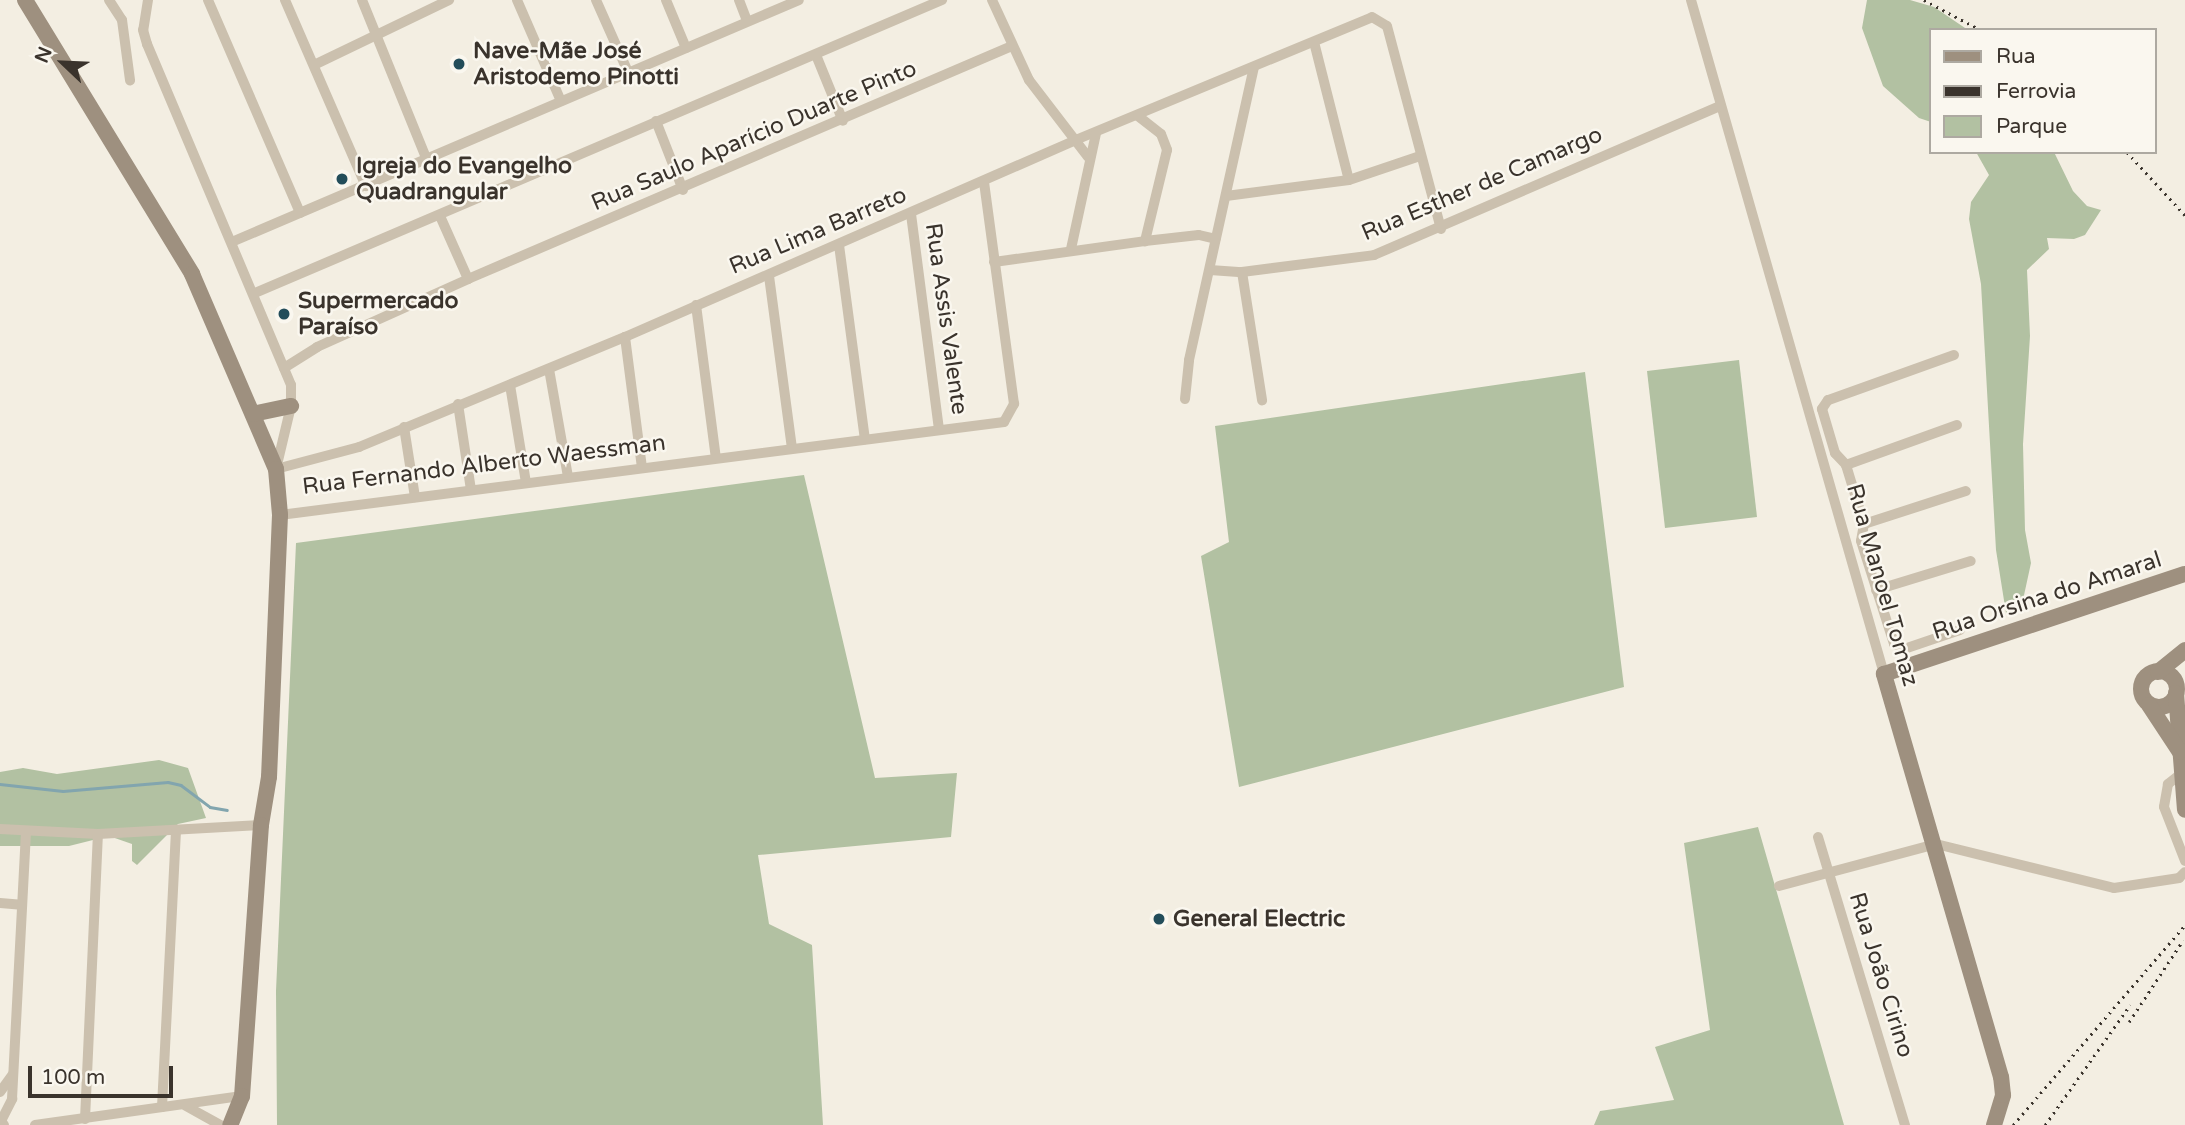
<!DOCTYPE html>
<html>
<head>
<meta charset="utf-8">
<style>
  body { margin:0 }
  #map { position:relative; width:2185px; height:1125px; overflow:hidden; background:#f3eee2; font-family:"Varela Round",sans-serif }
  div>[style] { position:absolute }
  .green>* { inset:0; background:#b2c1a2 }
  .stream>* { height:2.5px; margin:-1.25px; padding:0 1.25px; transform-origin:1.25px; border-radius:1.25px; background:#82a5ae }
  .street>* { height:10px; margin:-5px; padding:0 5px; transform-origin:5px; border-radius:5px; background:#cbc0ae }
  .secondary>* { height:16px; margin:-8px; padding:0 8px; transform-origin:8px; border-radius:8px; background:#9e907f }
  .secondary>.ring { margin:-8px; padding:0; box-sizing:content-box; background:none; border:16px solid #9e907f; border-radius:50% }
  .rail>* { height:2.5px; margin-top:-1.25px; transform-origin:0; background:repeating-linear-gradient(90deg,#3a332c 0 2px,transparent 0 7px) }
  .dots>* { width:19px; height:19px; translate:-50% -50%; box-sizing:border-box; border:4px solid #faf7ef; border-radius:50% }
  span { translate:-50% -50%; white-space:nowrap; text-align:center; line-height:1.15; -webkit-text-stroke:5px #faf7ef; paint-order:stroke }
  .poi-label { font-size:23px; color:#3a332c; font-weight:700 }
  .left { translate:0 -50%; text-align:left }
  .street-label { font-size:23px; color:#3a332c }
  .legend { position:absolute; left:1929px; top:28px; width:228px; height:126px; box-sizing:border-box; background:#faf7ef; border:2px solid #ada9a1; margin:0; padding:9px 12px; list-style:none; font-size:21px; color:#3a332c }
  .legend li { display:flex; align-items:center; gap:14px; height:35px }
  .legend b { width:35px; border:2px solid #ada9a1 }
  .north { position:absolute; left:28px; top:28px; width:70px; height:70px; -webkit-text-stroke:5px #faf7ef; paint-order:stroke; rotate:293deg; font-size:19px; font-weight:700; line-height:28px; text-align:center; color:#3a332c }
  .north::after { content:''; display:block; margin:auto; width:24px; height:32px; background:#3a332c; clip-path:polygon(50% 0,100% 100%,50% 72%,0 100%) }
  .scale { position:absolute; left:28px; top:1066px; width:145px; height:32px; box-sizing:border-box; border:4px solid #3a332c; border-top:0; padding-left:9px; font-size:21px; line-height:24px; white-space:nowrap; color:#3a332c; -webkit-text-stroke:5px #faf7ef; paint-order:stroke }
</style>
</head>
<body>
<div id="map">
  <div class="green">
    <div style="clip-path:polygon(1867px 0,1910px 0,1934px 7px,1968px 30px,1931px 30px,1931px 122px,1919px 118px,1883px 86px,1862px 28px)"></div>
    <div style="clip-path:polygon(1976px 152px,2054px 152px,2073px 191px,2087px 206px,2101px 210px,2085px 235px,2074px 239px,2047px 238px,2049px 249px,2027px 270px,2030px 336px,2023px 444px,2025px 530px,2031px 563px,2021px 609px,2006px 613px,1996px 550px,1981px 284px,1969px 219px,1971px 202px,1989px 175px)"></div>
    <div style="clip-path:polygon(1739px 360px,1757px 517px,1665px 528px,1647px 371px)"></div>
    <div style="clip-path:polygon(1585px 372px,1624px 687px,1239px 787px,1201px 556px,1229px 542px,1215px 426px)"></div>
    <div style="clip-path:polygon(804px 475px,875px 778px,957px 773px,951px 837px,758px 855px,769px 924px,812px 945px,823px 1125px,277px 1125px,276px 991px,296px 543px)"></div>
    <div style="clip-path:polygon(159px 760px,188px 768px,206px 818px,178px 824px,137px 865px,132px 861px,132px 844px,109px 836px,69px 846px,0 846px,0 772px,23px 768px,57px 774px)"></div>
    <div style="clip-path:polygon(1758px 827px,1844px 1125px,1594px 1125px,1600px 1111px,1674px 1100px,1655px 1047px,1710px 1030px,1684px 843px)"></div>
  </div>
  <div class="stream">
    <div style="left:0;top:784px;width:63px;rotate:6.3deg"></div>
    <div style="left:63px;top:791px;width:105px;rotate:-4.9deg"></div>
    <div style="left:168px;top:782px;width:13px;rotate:13deg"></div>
    <div style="left:181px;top:785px;width:36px;rotate:37deg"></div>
    <div style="left:210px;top:807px;width:17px;rotate:10deg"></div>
  </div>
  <div class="street">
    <div style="left:109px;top:0;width:24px;rotate:57deg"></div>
    <div style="left:122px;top:20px;width:61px;rotate:82.4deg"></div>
    <div style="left:148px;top:0;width:30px;rotate:99deg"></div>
    <div style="left:143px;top:30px;width:15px;rotate:74deg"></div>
    <div style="left:147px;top:44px;width:370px;rotate:67.1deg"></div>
    <div style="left:291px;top:385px;width:21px;rotate:90deg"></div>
    <div style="left:291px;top:406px;width:65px;rotate:103.4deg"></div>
    <div style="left:276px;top:469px;width:86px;rotate:-14.8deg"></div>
    <div style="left:359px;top:447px;width:288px;rotate:-22.5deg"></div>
    <div style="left:625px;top:337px;width:494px;rotate:-23.6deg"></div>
    <div style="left:1078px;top:139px;width:318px;rotate:-22.5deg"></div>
    <div style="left:1372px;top:17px;width:17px;rotate:31deg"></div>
    <div style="left:1387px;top:26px;width:210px;rotate:75.1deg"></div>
    <div style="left:208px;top:0;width:232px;rotate:66.6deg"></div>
    <div style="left:285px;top:0;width:203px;rotate:66.5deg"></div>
    <div style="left:362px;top:0;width:173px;rotate:67.9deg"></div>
    <div style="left:517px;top:0;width:110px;rotate:66.5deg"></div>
    <div style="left:596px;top:0;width:79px;rotate:66deg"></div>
    <div style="left:666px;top:0;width:52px;rotate:67.4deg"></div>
    <div style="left:739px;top:0;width:22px;rotate:69deg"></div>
    <div style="left:992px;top:0;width:88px;rotate:65.2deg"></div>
    <div style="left:1029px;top:80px;width:97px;rotate:52.5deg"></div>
    <div style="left:1691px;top:0;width:701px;rotate:74.02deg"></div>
    <div style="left:1314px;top:42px;width:142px;rotate:75.8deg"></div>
    <div style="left:816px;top:55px;width:71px;rotate:67.8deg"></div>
    <div style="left:314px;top:65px;width:150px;rotate:-25.7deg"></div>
    <div style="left:1138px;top:116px;width:29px;rotate:38deg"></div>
    <div style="left:1161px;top:134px;width:17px;rotate:69deg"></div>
    <div style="left:1167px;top:150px;width:94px;rotate:103.6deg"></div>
    <div style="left:656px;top:121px;width:74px;rotate:68.6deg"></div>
    <div style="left:1226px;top:196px;width:124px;rotate:-7.4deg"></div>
    <div style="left:1349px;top:180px;width:75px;rotate:-18.7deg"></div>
    <div style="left:911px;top:214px;width:217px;rotate:82.6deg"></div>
    <div style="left:440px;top:216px;width:69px;rotate:66deg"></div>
    <div style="left:234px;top:241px;width:614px;rotate:-23.1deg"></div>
    <div style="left:839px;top:245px;width:196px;rotate:82.4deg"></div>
    <div style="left:1071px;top:249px;width:119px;rotate:-77.8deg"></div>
    <div style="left:994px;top:262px;width:152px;rotate:-7.9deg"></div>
    <div style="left:1145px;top:241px;width:54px;rotate:-6.3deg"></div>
    <div style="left:1199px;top:235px;width:17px;rotate:13deg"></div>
    <div style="left:1210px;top:270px;width:32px;rotate:4deg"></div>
    <div style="left:1242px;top:272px;width:133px;rotate:-7.3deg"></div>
    <div style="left:1374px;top:255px;width:377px;rotate:-23.3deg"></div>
    <div style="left:1242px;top:272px;width:130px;rotate:81.1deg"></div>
    <div style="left:769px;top:276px;width:174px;rotate:82.4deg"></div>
    <div style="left:255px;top:293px;width:747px;rotate:-23.1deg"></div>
    <div style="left:696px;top:305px;width:154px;rotate:82.6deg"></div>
    <div style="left:625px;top:337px;width:132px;rotate:82.6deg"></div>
    <div style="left:1954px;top:355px;width:134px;rotate:160.3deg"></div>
    <div style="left:1828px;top:400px;width:11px;rotate:124deg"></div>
    <div style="left:1822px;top:409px;width:46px;rotate:73.5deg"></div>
    <div style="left:1835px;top:453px;width:16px;rotate:47deg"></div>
    <div style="left:1846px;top:465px;width:62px;rotate:73deg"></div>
    <div style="left:1864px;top:524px;width:17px;rotate:100deg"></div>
    <div style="left:1861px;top:541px;width:108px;rotate:72.2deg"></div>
    <div style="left:1894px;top:644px;width:11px;rotate:27deg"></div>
    <div style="left:1904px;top:649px;width:59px;rotate:-18.7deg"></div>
    <div style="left:284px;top:368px;width:39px;rotate:-32deg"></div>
    <div style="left:317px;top:347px;width:166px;rotate:-24.2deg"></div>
    <div style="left:468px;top:279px;width:592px;rotate:-23.19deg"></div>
    <div style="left:549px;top:369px;width:110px;rotate:80deg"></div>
    <div style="left:510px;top:385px;width:99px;rotate:80.7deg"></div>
    <div style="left:1185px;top:399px;width:39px;rotate:-84deg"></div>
    <div style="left:1189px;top:360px;width:299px;rotate:-77.5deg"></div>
    <div style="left:458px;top:404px;width:87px;rotate:81.4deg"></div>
    <div style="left:404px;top:427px;width:71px;rotate:81.1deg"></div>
    <div style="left:1846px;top:465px;width:118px;rotate:-19.8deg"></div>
    <div style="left:280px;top:515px;width:730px;rotate:-7.32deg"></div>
    <div style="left:1004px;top:422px;width:21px;rotate:-61deg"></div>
    <div style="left:1014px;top:404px;width:225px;rotate:-97.7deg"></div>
    <div style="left:1864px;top:524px;width:107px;rotate:-17.9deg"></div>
    <div style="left:1876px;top:590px;width:99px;rotate:-17deg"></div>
    <div style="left:2182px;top:773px;width:18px;rotate:142deg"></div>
    <div style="left:2168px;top:784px;width:23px;rotate:100deg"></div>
    <div style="left:2164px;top:807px;width:58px;rotate:68.7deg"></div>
    <div style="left:0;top:829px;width:98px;rotate:2.9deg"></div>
    <div style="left:98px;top:834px;width:163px;rotate:-3.2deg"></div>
    <div style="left:1818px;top:837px;width:301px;rotate:73.2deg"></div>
    <div style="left:1779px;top:886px;width:163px;rotate:-15deg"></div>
    <div style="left:1936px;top:844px;width:183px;rotate:13.9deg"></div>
    <div style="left:2114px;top:888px;width:66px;rotate:-8.7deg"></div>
    <div style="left:2179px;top:878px;width:8px;rotate:-45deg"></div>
    <div style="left:0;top:903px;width:21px;rotate:5deg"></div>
    <div style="left:0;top:1092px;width:22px;rotate:-54deg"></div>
    <div style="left:186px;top:1106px;width:39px;rotate:29deg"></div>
    <div style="left:162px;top:1107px;width:276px;rotate:-87.1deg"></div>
    <div style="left:85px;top:1119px;width:285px;rotate:-87.4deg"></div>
    <div style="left:4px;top:1125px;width:5px;rotate:-127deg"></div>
    <div style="left:1px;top:1121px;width:25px;rotate:-63deg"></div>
    <div style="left:12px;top:1099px;width:268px;rotate:-87deg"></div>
    <div style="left:35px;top:1125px;width:209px;rotate:-8deg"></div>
  </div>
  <div class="secondary">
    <div style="left:25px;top:0;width:321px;rotate:58.6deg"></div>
    <div style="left:192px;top:274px;width:212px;rotate:66.7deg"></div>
    <div style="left:276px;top:469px;width:46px;rotate:85deg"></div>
    <div style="left:280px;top:515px;width:262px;rotate:92.4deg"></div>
    <div style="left:269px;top:777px;width:49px;rotate:99.5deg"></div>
    <div style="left:261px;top:825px;width:272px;rotate:94deg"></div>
    <div style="left:242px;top:1096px;width:31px;rotate:112deg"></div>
    <div style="left:253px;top:414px;width:39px;rotate:-12deg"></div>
    <div class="ring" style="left:2141px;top:671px;width:20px;height:20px"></div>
    <div style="left:2158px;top:672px;width:35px;rotate:-39deg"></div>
    <div style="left:2176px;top:693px;width:117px;rotate:85.6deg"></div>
    <div style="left:2149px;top:705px;width:56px;rotate:56.6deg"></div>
    <div style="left:1994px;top:1125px;width:31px;rotate:-73deg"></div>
    <div style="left:2003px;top:1095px;width:18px;rotate:-96deg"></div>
    <div style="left:2001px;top:1077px;width:420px;rotate:-106.2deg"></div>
    <div style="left:1884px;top:674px;width:317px;rotate:-18.4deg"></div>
  </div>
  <div class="rail">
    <div style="left:1924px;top:0;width:64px;rotate:27.8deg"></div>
    <div style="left:2127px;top:152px;width:86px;rotate:47.4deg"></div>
    <div style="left:2129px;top:1022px;width:98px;rotate:-56.6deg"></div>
    <div style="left:2013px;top:1125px;width:264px;rotate:-49.3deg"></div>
    <div style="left:2045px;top:1125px;width:147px;rotate:-54.7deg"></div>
  </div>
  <div class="dots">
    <div style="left:459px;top:64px;background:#234d5a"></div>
    <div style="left:342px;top:179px;background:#234d5a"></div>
    <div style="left:284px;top:314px;background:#234d5a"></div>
    <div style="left:1159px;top:919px;background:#234d5a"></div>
  </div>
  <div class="poi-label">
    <span class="left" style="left:473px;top:64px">Nave-Mãe José<br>Aristodemo Pinotti</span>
    <span class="left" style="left:356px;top:179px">Igreja do Evangelho<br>Quadrangular</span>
    <span class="left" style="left:298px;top:314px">Supermercado<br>Paraíso</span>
    <span class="left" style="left:1173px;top:919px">General Electric</span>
  </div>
  <div class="street-label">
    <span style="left:754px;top:136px;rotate:-23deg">Rua Saulo Aparício Duarte Pinto</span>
    <span style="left:1482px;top:184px;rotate:-23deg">Rua Esther de Camargo</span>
    <span style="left:818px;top:231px;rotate:-23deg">Rua Lima Barreto</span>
    <span style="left:946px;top:319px;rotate:82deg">Rua Assis Valente</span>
    <span style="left:484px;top:465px;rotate:-7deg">Rua Fernando Alberto Waessman</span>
    <span style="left:1882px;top:585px;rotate:74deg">Rua Manoel Tomaz</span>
    <span style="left:2047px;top:596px;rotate:-18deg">Rua Orsina do Amaral</span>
    <span style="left:1881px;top:975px;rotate:73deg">Rua João Cirino</span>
  </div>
  <ul class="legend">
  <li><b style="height:9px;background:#9e907f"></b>Rua</li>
  <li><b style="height:9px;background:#3a332c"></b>Ferrovia</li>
  <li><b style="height:19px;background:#b2c1a2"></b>Parque</li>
  </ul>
  <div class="north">N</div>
  <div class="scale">100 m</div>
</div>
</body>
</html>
